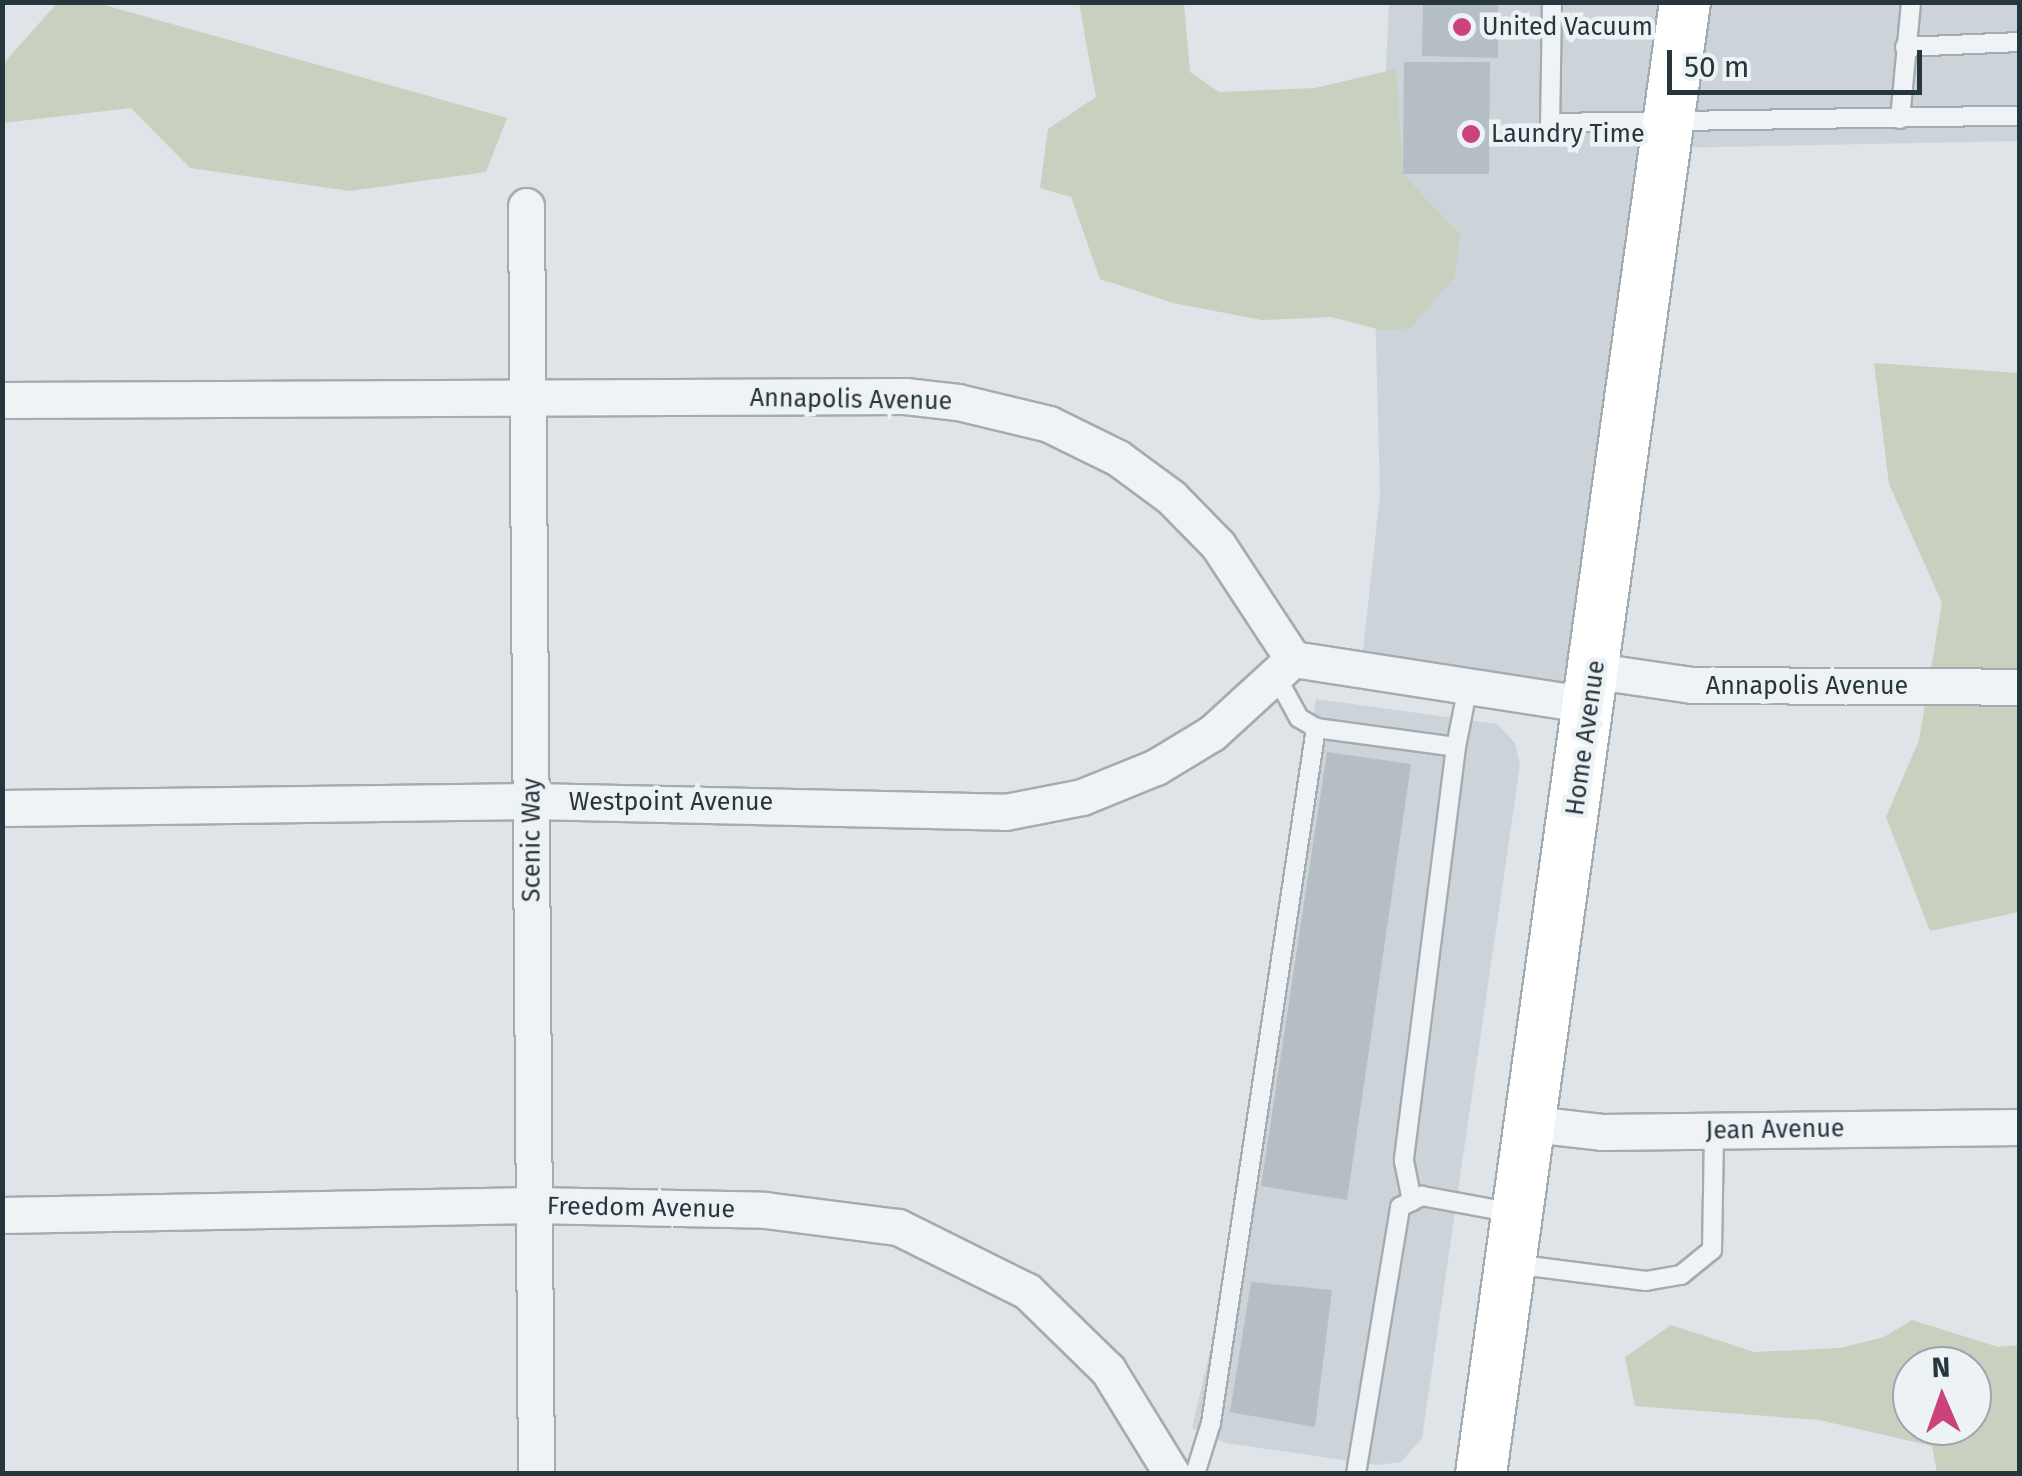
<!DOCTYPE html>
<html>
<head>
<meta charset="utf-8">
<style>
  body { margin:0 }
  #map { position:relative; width:2022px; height:1476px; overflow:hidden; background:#dee4e7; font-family:"Fira Sans",sans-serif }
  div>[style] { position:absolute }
  .built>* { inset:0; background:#ccd4d9 }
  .green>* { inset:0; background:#c8d1bf }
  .building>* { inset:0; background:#b5bec4 }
  .roads { filter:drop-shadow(2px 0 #a3acb1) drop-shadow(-2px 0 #a3acb1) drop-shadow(0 2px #a3acb1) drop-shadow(0 -2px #a3acb1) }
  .lane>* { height:18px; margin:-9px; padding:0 9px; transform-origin:9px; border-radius:9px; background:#f0f3f5 }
  .street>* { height:35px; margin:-17.5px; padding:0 17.5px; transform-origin:17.5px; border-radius:17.5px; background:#f0f3f5 }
  .secondary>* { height:50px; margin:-25px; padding:0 25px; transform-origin:25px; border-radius:25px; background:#fff }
  .dots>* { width:28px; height:28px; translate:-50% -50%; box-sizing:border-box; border:5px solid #edf2f5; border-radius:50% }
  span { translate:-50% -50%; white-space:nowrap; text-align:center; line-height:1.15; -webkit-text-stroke:9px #edf2f5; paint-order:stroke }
  .poi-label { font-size:25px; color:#27353d }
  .left { translate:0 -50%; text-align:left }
  .street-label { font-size:25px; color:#27353d }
  .frame { position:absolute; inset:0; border:5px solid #27353d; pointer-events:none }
  .north { position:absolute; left:1892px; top:1346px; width:100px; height:100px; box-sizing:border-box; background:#edf2f5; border:2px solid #9ea6ab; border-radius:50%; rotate:358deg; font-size:28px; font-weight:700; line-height:40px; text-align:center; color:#27353d }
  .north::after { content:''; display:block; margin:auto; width:35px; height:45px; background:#cb437b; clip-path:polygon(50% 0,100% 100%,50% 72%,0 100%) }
  .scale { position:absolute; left:1667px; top:50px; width:255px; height:45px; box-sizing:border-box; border:5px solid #27353d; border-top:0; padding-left:12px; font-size:30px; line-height:35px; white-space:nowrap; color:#27353d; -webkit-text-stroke:8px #edf2f5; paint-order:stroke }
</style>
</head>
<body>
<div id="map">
  <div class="built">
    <div style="clip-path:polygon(1389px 3px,2019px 3px,2019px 141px,1668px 148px,1591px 705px,1361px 670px,1380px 494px,1375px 305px)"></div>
    <div style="clip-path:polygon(1316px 699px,1497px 724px,1515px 743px,1520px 765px,1422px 1438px,1401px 1462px,1378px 1465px,1226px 1443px,1192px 1428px,1235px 1245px)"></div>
  </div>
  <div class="green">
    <div style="clip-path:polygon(58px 2px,97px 3px,507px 118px,486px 172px,350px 191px,190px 168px,131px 108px,3px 123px,3px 64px)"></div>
    <div style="clip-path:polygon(1079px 3px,1184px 3px,1190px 72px,1219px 92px,1315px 88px,1396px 69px,1403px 174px,1460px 235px,1455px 276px,1411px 328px,1385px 331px,1331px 317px,1262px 320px,1173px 303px,1100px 279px,1071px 197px,1040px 188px,1048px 129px,1096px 97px)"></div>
    <div style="clip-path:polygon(1874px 363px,2019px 373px,2019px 912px,1930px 931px,1886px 817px,1919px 740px,1942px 603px,1889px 484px)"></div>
    <div style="clip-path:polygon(evenodd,1912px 1320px,1998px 1347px,2019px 1345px,2019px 1473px,1937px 1473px,1932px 1446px,1819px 1420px,1635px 1406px,1625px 1357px,1671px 1325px,1754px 1352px,1840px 1348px,1884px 1337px,1912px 1320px,1912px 1366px,1972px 1366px,1972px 1426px,1912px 1426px,1912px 1366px)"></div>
  </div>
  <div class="building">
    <div style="clip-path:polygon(1423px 2px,1498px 2px,1498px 58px,1422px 56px)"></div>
    <div style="clip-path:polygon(1404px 62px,1490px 62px,1489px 174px,1403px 174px)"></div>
    <div style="clip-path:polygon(1327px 752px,1411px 764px,1347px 1200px,1261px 1186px)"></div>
    <div style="clip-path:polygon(1251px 1282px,1332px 1290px,1315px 1427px,1230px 1412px)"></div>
  </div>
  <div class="roads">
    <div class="lane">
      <div style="left:1552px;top:2px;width:121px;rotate:90.9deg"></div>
      <div style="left:1550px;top:123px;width:470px;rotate:-0.9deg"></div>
      <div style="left:1905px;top:47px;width:115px;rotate:-2.5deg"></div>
      <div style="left:1900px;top:119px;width:118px;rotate:-84.6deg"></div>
      <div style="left:1276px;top:676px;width:48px;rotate:61.3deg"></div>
      <div style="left:1299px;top:718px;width:20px;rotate:30deg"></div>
      <div style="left:1316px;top:728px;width:141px;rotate:7.7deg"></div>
      <div style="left:1456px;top:747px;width:417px;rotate:97.2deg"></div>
      <div style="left:1404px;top:1161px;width:41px;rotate:78.7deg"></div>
      <div style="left:1456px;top:747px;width:62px;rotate:-78.9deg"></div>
      <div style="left:1513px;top:1264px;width:134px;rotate:7.3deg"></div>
      <div style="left:1646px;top:1281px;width:36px;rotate:-10deg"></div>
      <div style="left:1681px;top:1275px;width:40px;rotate:-39deg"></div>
      <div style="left:1712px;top:1250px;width:119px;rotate:-89deg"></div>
      <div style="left:1195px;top:1474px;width:53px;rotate:-72.6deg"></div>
      <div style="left:1211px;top:1423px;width:703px;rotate:-81.41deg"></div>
      <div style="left:1356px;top:1474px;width:271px;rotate:-80.6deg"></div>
      <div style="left:1400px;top:1207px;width:25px;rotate:-27deg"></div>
      <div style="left:1422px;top:1196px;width:95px;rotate:10.4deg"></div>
    </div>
    <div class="street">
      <div style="left:526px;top:206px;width:1268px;rotate:89.55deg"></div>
      <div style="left:2px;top:400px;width:903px;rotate:-0.25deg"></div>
      <div style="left:905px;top:396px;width:53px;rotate:6.5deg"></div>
      <div style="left:958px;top:402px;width:94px;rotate:13.6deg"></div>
      <div style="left:1049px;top:424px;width:77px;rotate:26.2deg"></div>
      <div style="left:1118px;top:458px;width:66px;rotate:36.3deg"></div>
      <div style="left:1171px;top:497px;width:67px;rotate:45.6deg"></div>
      <div style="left:1218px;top:545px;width:136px;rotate:56.7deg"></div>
      <div style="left:1293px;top:659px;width:302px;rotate:8.8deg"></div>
      <div style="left:1596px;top:671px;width:97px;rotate:8.3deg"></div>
      <div style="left:1692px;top:685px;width:328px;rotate:0.3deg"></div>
      <div style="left:2px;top:808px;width:530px;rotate:-0.76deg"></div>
      <div style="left:532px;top:801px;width:473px;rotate:1.3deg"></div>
      <div style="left:1005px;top:812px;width:78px;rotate:-11deg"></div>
      <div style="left:1082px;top:797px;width:80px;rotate:-22.1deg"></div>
      <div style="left:1156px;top:767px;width:66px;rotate:-31.3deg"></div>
      <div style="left:1212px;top:733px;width:110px;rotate:-42.4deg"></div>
      <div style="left:1532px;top:1124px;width:70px;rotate:6.5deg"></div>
      <div style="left:1602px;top:1132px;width:418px;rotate:-0.7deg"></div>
      <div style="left:2px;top:1215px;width:531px;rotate:-1.08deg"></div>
      <div style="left:533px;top:1205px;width:232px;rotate:1.2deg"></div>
      <div style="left:765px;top:1210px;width:134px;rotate:7.3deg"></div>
      <div style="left:898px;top:1227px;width:144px;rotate:26.4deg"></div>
      <div style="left:1027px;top:1291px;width:113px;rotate:44.3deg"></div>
      <div style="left:1108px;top:1370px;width:122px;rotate:58.4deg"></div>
    </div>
    <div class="secondary">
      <div style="left:1481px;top:1474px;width:1486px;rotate:-82.11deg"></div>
    </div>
  </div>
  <div class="dots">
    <div style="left:1462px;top:27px;background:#cb437b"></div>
    <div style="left:1471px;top:134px;background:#cb437b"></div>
  </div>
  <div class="poi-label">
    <span class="left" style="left:1482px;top:27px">United Vacuum</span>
    <span class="left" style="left:1491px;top:134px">Laundry Time</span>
  </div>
  <div class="street-label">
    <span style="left:851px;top:400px;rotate:1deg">Annapolis Avenue</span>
    <span style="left:1807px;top:686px">Annapolis Avenue</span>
    <span style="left:1586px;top:738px;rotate:-82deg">Home Avenue</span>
    <span style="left:671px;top:802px">Westpoint Avenue</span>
    <span style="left:532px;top:840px;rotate:-90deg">Scenic Way</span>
    <span style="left:1775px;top:1130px;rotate:-1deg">Jean Avenue</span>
    <span style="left:641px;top:1208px;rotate:1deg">Freedom Avenue</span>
  </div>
  <div class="frame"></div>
  <div class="north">N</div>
  <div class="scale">50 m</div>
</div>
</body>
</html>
